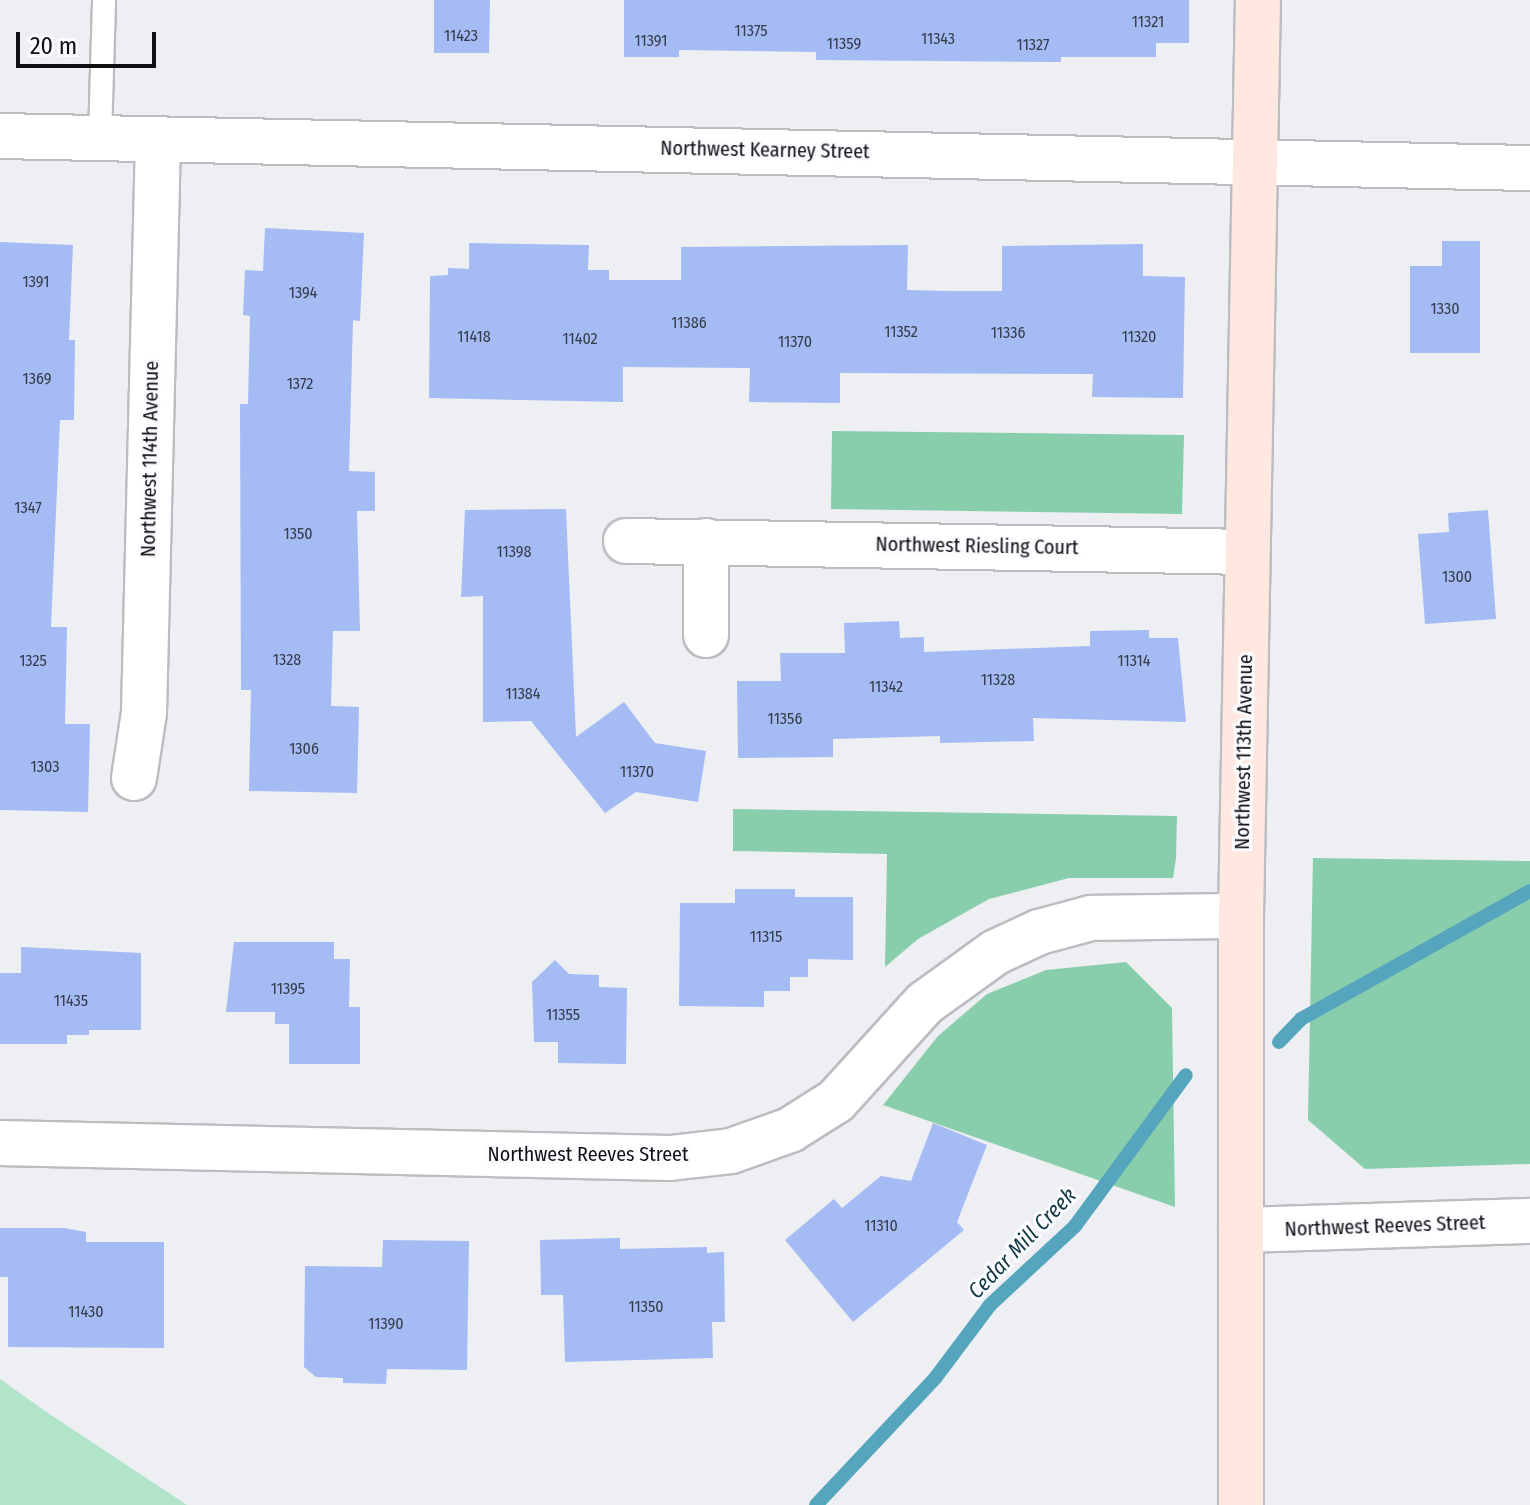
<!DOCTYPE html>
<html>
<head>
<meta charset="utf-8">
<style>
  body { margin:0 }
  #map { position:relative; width:1530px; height:1505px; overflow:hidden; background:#edeff3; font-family:"Fira Sans Condensed",sans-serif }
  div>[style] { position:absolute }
  .green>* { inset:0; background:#b1e4c9 }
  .forest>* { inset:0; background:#89ceac }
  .stream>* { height:14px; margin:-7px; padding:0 7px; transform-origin:7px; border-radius:7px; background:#54a5bd }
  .building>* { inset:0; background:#a4bbf4 }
  .roads { filter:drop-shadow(2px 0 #bbbdc1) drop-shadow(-2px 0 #bbbdc1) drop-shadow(0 2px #bbbdc1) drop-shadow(0 -2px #bbbdc1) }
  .lane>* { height:22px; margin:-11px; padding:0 11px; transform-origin:11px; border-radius:11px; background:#fff }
  .street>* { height:44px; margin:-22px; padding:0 22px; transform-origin:22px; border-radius:22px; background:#fff }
  .secondary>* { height:44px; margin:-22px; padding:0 22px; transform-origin:22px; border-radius:22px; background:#ffe8df }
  span { translate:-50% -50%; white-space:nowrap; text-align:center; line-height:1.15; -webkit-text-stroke:6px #fbfcff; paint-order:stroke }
  .number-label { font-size:16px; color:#343b4a }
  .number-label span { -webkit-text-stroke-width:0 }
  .street-label { font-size:20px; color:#0f1011 }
  .water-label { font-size:22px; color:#123843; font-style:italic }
  .scale { position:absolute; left:16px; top:32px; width:140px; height:36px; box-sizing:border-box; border:4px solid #0f1011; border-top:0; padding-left:10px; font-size:24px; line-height:28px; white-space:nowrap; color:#0f1011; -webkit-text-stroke:6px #fbfcff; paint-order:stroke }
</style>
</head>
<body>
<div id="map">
  <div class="green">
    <div style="clip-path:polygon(0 1379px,48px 1413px,187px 1505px,0 1505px)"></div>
  </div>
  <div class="forest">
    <div style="clip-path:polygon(832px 431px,1184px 435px,1182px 514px,831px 509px)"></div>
    <div style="clip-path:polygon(733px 809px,1177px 816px,1176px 858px,1173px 878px,1069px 878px,989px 899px,918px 939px,885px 967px,887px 854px,733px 851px)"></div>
    <div style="clip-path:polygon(1313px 858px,1530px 861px,1530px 1164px,1365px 1169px,1308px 1120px)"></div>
    <div style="clip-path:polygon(1126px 962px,1172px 1008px,1175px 1207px,883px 1105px,938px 1036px,987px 994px,1046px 970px)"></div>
  </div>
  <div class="stream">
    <div style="left:1279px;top:1042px;width:32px;rotate:-46deg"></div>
    <div style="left:1301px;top:1019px;width:262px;rotate:-29.2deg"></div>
    <div style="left:816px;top:1505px;width:175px;rotate:-46.8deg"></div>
    <div style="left:936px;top:1377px;width:90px;rotate:-53.1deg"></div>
    <div style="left:990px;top:1305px;width:116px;rotate:-42.9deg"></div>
    <div style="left:1075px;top:1226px;width:187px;rotate:-53.7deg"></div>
  </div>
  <div class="building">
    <div style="clip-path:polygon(434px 0,490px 0,489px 53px,434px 53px)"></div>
    <div style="clip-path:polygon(624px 0,1189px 0,1189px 43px,1156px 43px,1156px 57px,1061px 57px,1061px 62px,816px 60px,816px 52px,679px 50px,679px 57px,624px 57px)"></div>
    <div style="clip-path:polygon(265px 228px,364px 233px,360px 321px,353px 320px,349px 471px,375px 472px,375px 511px,357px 511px,360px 631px,333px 631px,331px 706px,359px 707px,357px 793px,249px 791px,251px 690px,241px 690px,240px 404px,248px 404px,250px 316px,243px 315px,245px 270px,263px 271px)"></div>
    <div style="clip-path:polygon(1442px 241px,1480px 241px,1480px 353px,1410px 353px,1410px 266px,1442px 266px)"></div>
    <div style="clip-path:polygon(0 242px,73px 245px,69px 340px,75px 340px,74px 420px,60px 420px,51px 627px,67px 627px,65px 724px,90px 724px,88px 812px,0 810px)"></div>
    <div style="clip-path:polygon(469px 243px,589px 245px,588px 270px,609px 270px,609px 280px,681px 280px,681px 247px,908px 245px,907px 290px,948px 291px,1002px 291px,1002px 246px,1143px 244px,1143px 276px,1185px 277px,1183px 398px,1092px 397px,1093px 374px,840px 373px,840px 403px,749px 402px,750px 368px,623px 367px,623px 402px,429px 398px,430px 276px,448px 275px,448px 268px,469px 269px)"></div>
    <div style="clip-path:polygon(566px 509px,576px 737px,624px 702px,655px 743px,706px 751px,698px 802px,636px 792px,605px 813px,531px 721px,483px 722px,483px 596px,461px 597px,465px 510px)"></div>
    <div style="clip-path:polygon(1488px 510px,1496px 619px,1425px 624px,1418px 534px,1449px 532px,1448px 513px)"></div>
    <div style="clip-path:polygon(899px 621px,900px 638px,924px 637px,924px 652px,1090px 646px,1090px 631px,1149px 630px,1149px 638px,1178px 638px,1186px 722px,1033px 718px,1034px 741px,940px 743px,940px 736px,833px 739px,833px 757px,738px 758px,737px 681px,781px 681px,780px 653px,845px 653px,844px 623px)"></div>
    <div style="clip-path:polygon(735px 889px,795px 889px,795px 897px,853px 897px,853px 960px,808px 959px,808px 977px,790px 977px,790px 991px,764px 991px,764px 1007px,679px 1006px,680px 903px,735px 903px)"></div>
    <div style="clip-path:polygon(234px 942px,334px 942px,334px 959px,350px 959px,349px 1007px,360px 1007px,360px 1064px,289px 1064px,289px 1024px,275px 1024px,275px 1012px,226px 1012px)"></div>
    <div style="clip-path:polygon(21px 947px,141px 953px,141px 1030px,89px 1030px,89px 1035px,67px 1035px,67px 1044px,0 1044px,0 973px,21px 973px)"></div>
    <div style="clip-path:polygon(555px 960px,569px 974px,599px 975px,599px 987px,627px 988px,626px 1064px,558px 1063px,558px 1042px,534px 1042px,532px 982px)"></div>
    <div style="clip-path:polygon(933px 1123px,987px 1145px,957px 1222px,964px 1230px,853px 1322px,785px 1240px,834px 1199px,842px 1208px,881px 1176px,911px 1181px)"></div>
    <div style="clip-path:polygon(0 1228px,64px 1228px,86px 1232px,86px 1242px,164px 1242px,164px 1348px,8px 1347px,8px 1277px,0 1277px)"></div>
    <div style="clip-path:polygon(620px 1238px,620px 1249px,707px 1247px,707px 1253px,724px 1252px,725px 1322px,712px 1322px,713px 1358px,565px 1362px,563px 1295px,541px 1295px,540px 1240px)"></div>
    <div style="clip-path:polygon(383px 1240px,469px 1241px,467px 1370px,387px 1369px,386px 1384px,343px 1383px,343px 1378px,316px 1377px,304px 1367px,305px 1266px,382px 1267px)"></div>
  </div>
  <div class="roads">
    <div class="lane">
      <div style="left:100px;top:137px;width:137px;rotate:-88.3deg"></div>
    </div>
    <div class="street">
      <div style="left:0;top:136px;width:1530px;rotate:1.2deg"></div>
      <div style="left:626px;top:541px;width:621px;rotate:1.01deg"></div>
      <div style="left:706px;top:541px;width:94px;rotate:90deg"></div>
      <div style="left:134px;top:778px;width:66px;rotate:-81.3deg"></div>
      <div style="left:144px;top:713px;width:574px;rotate:-88.6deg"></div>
      <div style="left:0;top:1143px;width:670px;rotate:1.28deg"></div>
      <div style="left:670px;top:1158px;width:61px;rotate:-6.5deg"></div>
      <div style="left:731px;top:1151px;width:63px;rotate:-19.6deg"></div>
      <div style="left:790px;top:1130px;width:54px;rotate:-32.2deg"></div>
      <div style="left:836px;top:1101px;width:132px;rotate:-47.8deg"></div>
      <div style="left:925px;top:1003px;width:87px;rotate:-35.7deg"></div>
      <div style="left:996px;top:952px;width:47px;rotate:-24.9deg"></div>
      <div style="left:1039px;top:932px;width:54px;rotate:-15.1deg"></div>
      <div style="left:1091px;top:918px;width:150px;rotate:-0.8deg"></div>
      <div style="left:1241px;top:1230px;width:289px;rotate:-1.8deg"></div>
    </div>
    <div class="secondary">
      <div style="left:1241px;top:1505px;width:589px;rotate:-90deg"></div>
      <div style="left:1241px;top:916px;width:916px;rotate:-88.94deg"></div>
    </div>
  </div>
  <div class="number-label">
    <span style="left:1148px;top:22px">11321</span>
    <span style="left:751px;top:31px">11375</span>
    <span style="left:461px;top:36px">11423</span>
    <span style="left:938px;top:39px">11343</span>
    <span style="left:651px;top:41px">11391</span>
    <span style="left:844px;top:44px">11359</span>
    <span style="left:1033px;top:45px">11327</span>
    <span style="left:36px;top:282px">1391</span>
    <span style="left:303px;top:293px">1394</span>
    <span style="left:1445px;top:309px">1330</span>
    <span style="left:689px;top:323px">11386</span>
    <span style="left:901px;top:332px">11352</span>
    <span style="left:1008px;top:333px">11336</span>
    <span style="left:474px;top:337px">11418</span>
    <span style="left:1139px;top:337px">11320</span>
    <span style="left:580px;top:339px">11402</span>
    <span style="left:795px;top:342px">11370</span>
    <span style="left:37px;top:379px">1369</span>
    <span style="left:300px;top:384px">1372</span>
    <span style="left:28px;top:508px">1347</span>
    <span style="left:298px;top:534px">1350</span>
    <span style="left:514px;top:552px">11398</span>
    <span style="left:1457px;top:577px">1300</span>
    <span style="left:287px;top:660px">1328</span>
    <span style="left:33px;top:661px">1325</span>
    <span style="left:1134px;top:661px">11314</span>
    <span style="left:998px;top:680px">11328</span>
    <span style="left:886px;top:687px">11342</span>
    <span style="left:523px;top:694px">11384</span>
    <span style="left:785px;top:719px">11356</span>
    <span style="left:304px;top:749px">1306</span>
    <span style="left:45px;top:767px">1303</span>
    <span style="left:637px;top:772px">11370</span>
    <span style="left:766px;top:937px">11315</span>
    <span style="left:288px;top:989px">11395</span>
    <span style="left:71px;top:1001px">11435</span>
    <span style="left:563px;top:1015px">11355</span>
    <span style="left:881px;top:1226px">11310</span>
    <span style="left:646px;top:1307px">11350</span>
    <span style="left:86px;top:1312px">11430</span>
    <span style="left:386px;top:1324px">11390</span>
  </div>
  <div class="street-label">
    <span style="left:765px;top:150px;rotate:1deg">Northwest Kearney Street</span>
    <span style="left:150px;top:459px;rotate:-89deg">Northwest 114th Avenue</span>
    <span style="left:977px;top:546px;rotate:1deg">Northwest Riesling Court</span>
    <span style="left:1244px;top:752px;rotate:-89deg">Northwest 113th Avenue</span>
    <span style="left:588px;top:1154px">Northwest Reeves Street</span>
    <span style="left:1385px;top:1226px;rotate:-2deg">Northwest Reeves Street</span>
  </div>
  <div class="water-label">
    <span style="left:1022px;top:1243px;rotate:-46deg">Cedar Mill Creek</span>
  </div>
  <div class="scale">20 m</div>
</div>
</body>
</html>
